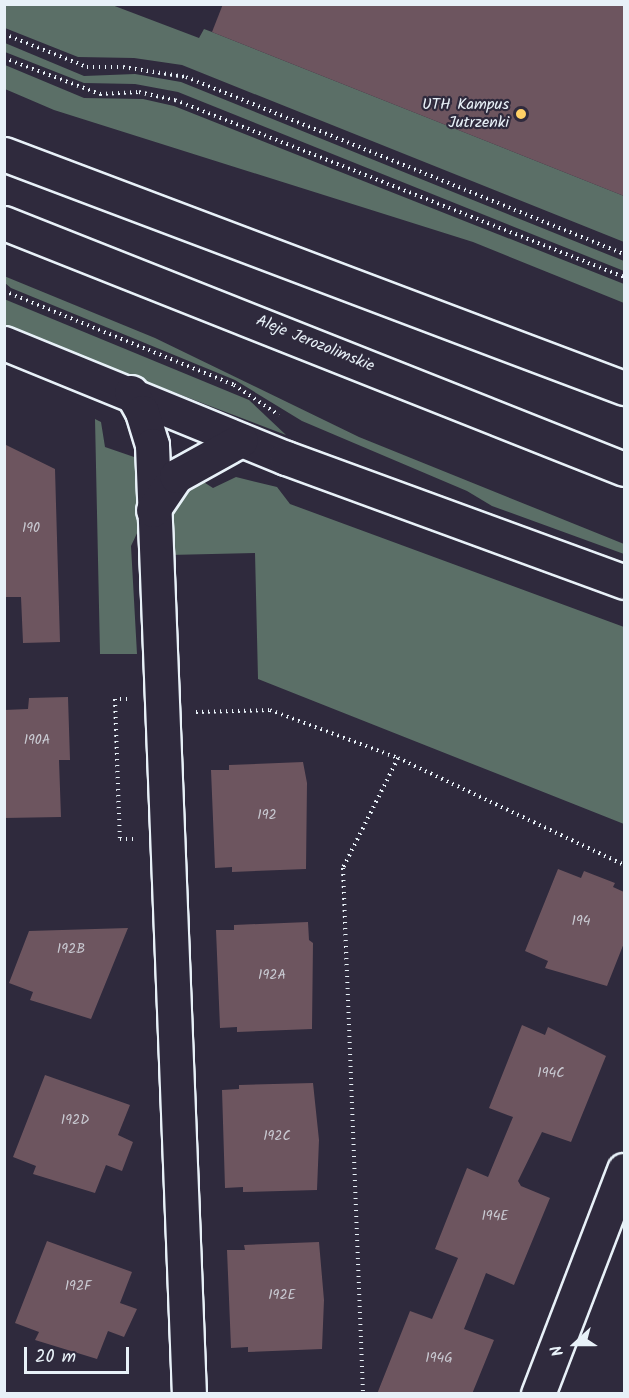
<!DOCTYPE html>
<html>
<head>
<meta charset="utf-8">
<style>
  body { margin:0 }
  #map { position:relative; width:629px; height:1398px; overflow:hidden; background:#2f2a3d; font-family:Kalam,sans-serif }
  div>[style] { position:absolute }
  .green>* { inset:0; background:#5b6f67 }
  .building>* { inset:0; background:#6d555f }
  .path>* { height:4px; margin-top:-2px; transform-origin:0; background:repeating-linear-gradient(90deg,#e8f1f8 0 1.5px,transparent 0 6px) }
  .roads { filter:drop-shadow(2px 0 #e8f1f8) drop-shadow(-2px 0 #e8f1f8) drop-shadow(0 2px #e8f1f8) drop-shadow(0 -2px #e8f1f8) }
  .minor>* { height:33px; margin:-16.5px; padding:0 16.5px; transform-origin:16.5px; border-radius:16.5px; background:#2f2a3d }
  .major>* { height:33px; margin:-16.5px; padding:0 16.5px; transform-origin:16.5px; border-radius:16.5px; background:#2f2a3d }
  .dots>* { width:16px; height:16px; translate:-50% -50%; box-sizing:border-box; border:3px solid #2f2a3d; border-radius:50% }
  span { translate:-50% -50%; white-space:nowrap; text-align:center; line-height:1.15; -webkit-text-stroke:4.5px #2f2a3d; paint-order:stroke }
  .number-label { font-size:14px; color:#c9cad2 }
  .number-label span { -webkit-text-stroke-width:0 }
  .poi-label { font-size:16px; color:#e8f1f8 }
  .right { translate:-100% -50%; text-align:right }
  .street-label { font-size:16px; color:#e8f1f8 }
  .frame { position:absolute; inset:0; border:6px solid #e8f1f8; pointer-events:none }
  .north { position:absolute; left:545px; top:1314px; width:60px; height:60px; -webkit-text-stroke:4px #2f2a3d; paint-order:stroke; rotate:249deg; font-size:16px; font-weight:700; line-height:24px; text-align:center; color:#e8f1f8 }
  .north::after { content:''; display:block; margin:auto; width:21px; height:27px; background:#e8f1f8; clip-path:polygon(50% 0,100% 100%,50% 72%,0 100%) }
  .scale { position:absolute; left:24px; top:1347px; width:105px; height:27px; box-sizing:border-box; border:3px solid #e8f1f8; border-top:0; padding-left:8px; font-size:18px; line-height:21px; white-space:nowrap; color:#e8f1f8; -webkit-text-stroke:4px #2f2a3d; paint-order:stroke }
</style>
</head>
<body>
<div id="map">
  <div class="green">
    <div style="clip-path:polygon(4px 5px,112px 5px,199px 38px,204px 29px,212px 32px,624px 196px,624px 242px,182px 65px,134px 58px,78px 57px,5px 28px)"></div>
    <div style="clip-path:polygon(5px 43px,84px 76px,135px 74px,181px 82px,624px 261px,624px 271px,178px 92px,135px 84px,84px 83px,5px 52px)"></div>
    <div style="clip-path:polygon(5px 65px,84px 98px,143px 99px,174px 106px,624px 284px,624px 303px,473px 242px,54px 110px,5px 89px)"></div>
    <div style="clip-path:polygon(4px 276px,155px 338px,359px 437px,624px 544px,624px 554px,492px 506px,467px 491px,302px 421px,235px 380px,11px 288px,5px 283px)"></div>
    <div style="clip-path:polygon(4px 299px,249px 400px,286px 435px,5px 328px)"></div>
    <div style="clip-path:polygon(95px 419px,101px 422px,105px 447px,137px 458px,139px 529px,131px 546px,137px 654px,100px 654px)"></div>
    <div style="clip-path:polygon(236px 477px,277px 487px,290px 504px,624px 627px,624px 824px,258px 679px,255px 553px,169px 555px,168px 518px,183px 490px,199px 479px,213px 488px)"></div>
  </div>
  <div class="building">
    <div style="clip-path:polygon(223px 4px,624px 4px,624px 196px,212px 32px)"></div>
    <div style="clip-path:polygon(4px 444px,55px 469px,60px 642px,23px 643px,21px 597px,4px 597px)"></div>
    <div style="clip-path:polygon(68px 697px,70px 760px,59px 760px,61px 817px,4px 818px,4px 710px,28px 709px,29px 698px)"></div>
    <div style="clip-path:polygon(303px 762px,307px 783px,306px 869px,232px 872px,232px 867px,215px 868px,211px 770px,229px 770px,229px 765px)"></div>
    <div style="clip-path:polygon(558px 869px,581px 878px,584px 871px,615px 883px,613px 887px,624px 892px,624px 943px,607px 986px,545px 968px,548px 961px,525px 951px)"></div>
    <div style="clip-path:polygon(308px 922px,309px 940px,313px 943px,312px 1029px,237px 1032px,237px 1027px,220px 1028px,216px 930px,234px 930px,234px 925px)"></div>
    <div style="clip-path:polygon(128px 928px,91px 1019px,30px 1000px,33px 992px,9px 983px,29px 931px)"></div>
    <div style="clip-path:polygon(522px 1025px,545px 1035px,548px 1027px,606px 1056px,571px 1142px,542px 1132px,518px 1181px,521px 1186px,550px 1198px,514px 1285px,486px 1273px,464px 1329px,494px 1340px,472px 1394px,377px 1394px,410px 1311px,432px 1319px,458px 1258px,435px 1249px,467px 1168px,488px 1177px,513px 1117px,489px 1108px)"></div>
    <div style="clip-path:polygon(45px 1075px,130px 1105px,118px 1135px,133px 1142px,122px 1171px,106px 1165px,95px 1193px,33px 1174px,36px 1166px,13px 1157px)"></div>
    <div style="clip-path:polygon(313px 1083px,319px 1140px,317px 1190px,243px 1192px,243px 1187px,225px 1188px,222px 1090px,239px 1089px,239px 1085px)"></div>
    <div style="clip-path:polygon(47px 1241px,132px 1272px,120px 1303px,137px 1309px,124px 1337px,108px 1331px,97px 1359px,35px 1340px,39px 1332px,15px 1323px)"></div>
    <div style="clip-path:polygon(319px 1242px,324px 1300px,322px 1349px,248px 1352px,248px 1347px,231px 1348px,227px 1250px,245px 1250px,244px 1245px)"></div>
  </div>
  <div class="path">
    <div style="left:4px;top:34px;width:89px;rotate:21.7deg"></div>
    <div style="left:87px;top:67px;width:36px"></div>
    <div style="left:123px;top:67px;width:64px;rotate:9deg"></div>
    <div style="left:186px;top:77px;width:472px;rotate:22deg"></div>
    <div style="left:4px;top:58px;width:103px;rotate:20.6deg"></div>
    <div style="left:100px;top:94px;width:39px;rotate:-3deg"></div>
    <div style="left:139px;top:92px;width:37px;rotate:13deg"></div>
    <div style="left:175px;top:100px;width:483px;rotate:21.5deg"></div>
    <div style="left:4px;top:291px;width:248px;rotate:22.2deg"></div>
    <div style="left:234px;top:385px;width:54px;rotate:33.7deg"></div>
    <div style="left:127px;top:699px;width:12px;rotate:180deg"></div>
    <div style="left:115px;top:699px;width:140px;rotate:88deg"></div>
    <div style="left:120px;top:839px;width:13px"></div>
    <div style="left:196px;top:712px;width:74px;rotate:-1.5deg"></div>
    <div style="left:270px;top:710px;width:137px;rotate:20.6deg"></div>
    <div style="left:398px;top:758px;width:123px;rotate:116.6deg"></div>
    <div style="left:343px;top:868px;width:526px;rotate:87.82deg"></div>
    <div style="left:398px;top:758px;width:250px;rotate:25.3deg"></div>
  </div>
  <div class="roads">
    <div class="minor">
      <div style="left:4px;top:343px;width:305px;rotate:22.2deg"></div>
      <div style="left:286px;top:458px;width:360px;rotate:20.1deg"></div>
      <div style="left:131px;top:392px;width:23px;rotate:61deg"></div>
      <div style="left:142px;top:412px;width:34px;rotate:73deg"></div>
      <div style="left:152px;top:445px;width:950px;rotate:87.77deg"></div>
      <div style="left:153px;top:510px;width:41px;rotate:-55.9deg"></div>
      <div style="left:176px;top:476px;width:74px;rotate:-29deg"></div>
      <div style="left:538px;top:1394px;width:240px;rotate:-69deg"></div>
    </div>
    <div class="major">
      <div style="left:4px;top:154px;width:663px;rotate:20.68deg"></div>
      <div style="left:4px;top:223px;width:667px;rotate:21.64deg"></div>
    </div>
  </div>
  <div class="dots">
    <div style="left:521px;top:114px;background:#ffd166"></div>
  </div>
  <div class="number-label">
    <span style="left:31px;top:528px">190</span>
    <span style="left:37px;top:740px">190A</span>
    <span style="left:267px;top:815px">192</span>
    <span style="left:581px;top:921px">194</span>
    <span style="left:71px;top:949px">192B</span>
    <span style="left:272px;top:975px">192A</span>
    <span style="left:551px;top:1073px">194C</span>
    <span style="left:75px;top:1120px">192D</span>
    <span style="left:277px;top:1136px">192C</span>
    <span style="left:495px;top:1216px">194E</span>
    <span style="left:78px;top:1286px">192F</span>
    <span style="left:282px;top:1295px">192E</span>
    <span style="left:439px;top:1358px">194G</span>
  </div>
  <div class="poi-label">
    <span class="right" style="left:509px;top:114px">UTH Kampus<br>Jutrzenki</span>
  </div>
  <div class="street-label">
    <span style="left:315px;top:344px;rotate:22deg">Aleje Jerozolimskie</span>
  </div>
  <div class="frame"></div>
  <div class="north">N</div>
  <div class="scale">20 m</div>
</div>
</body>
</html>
